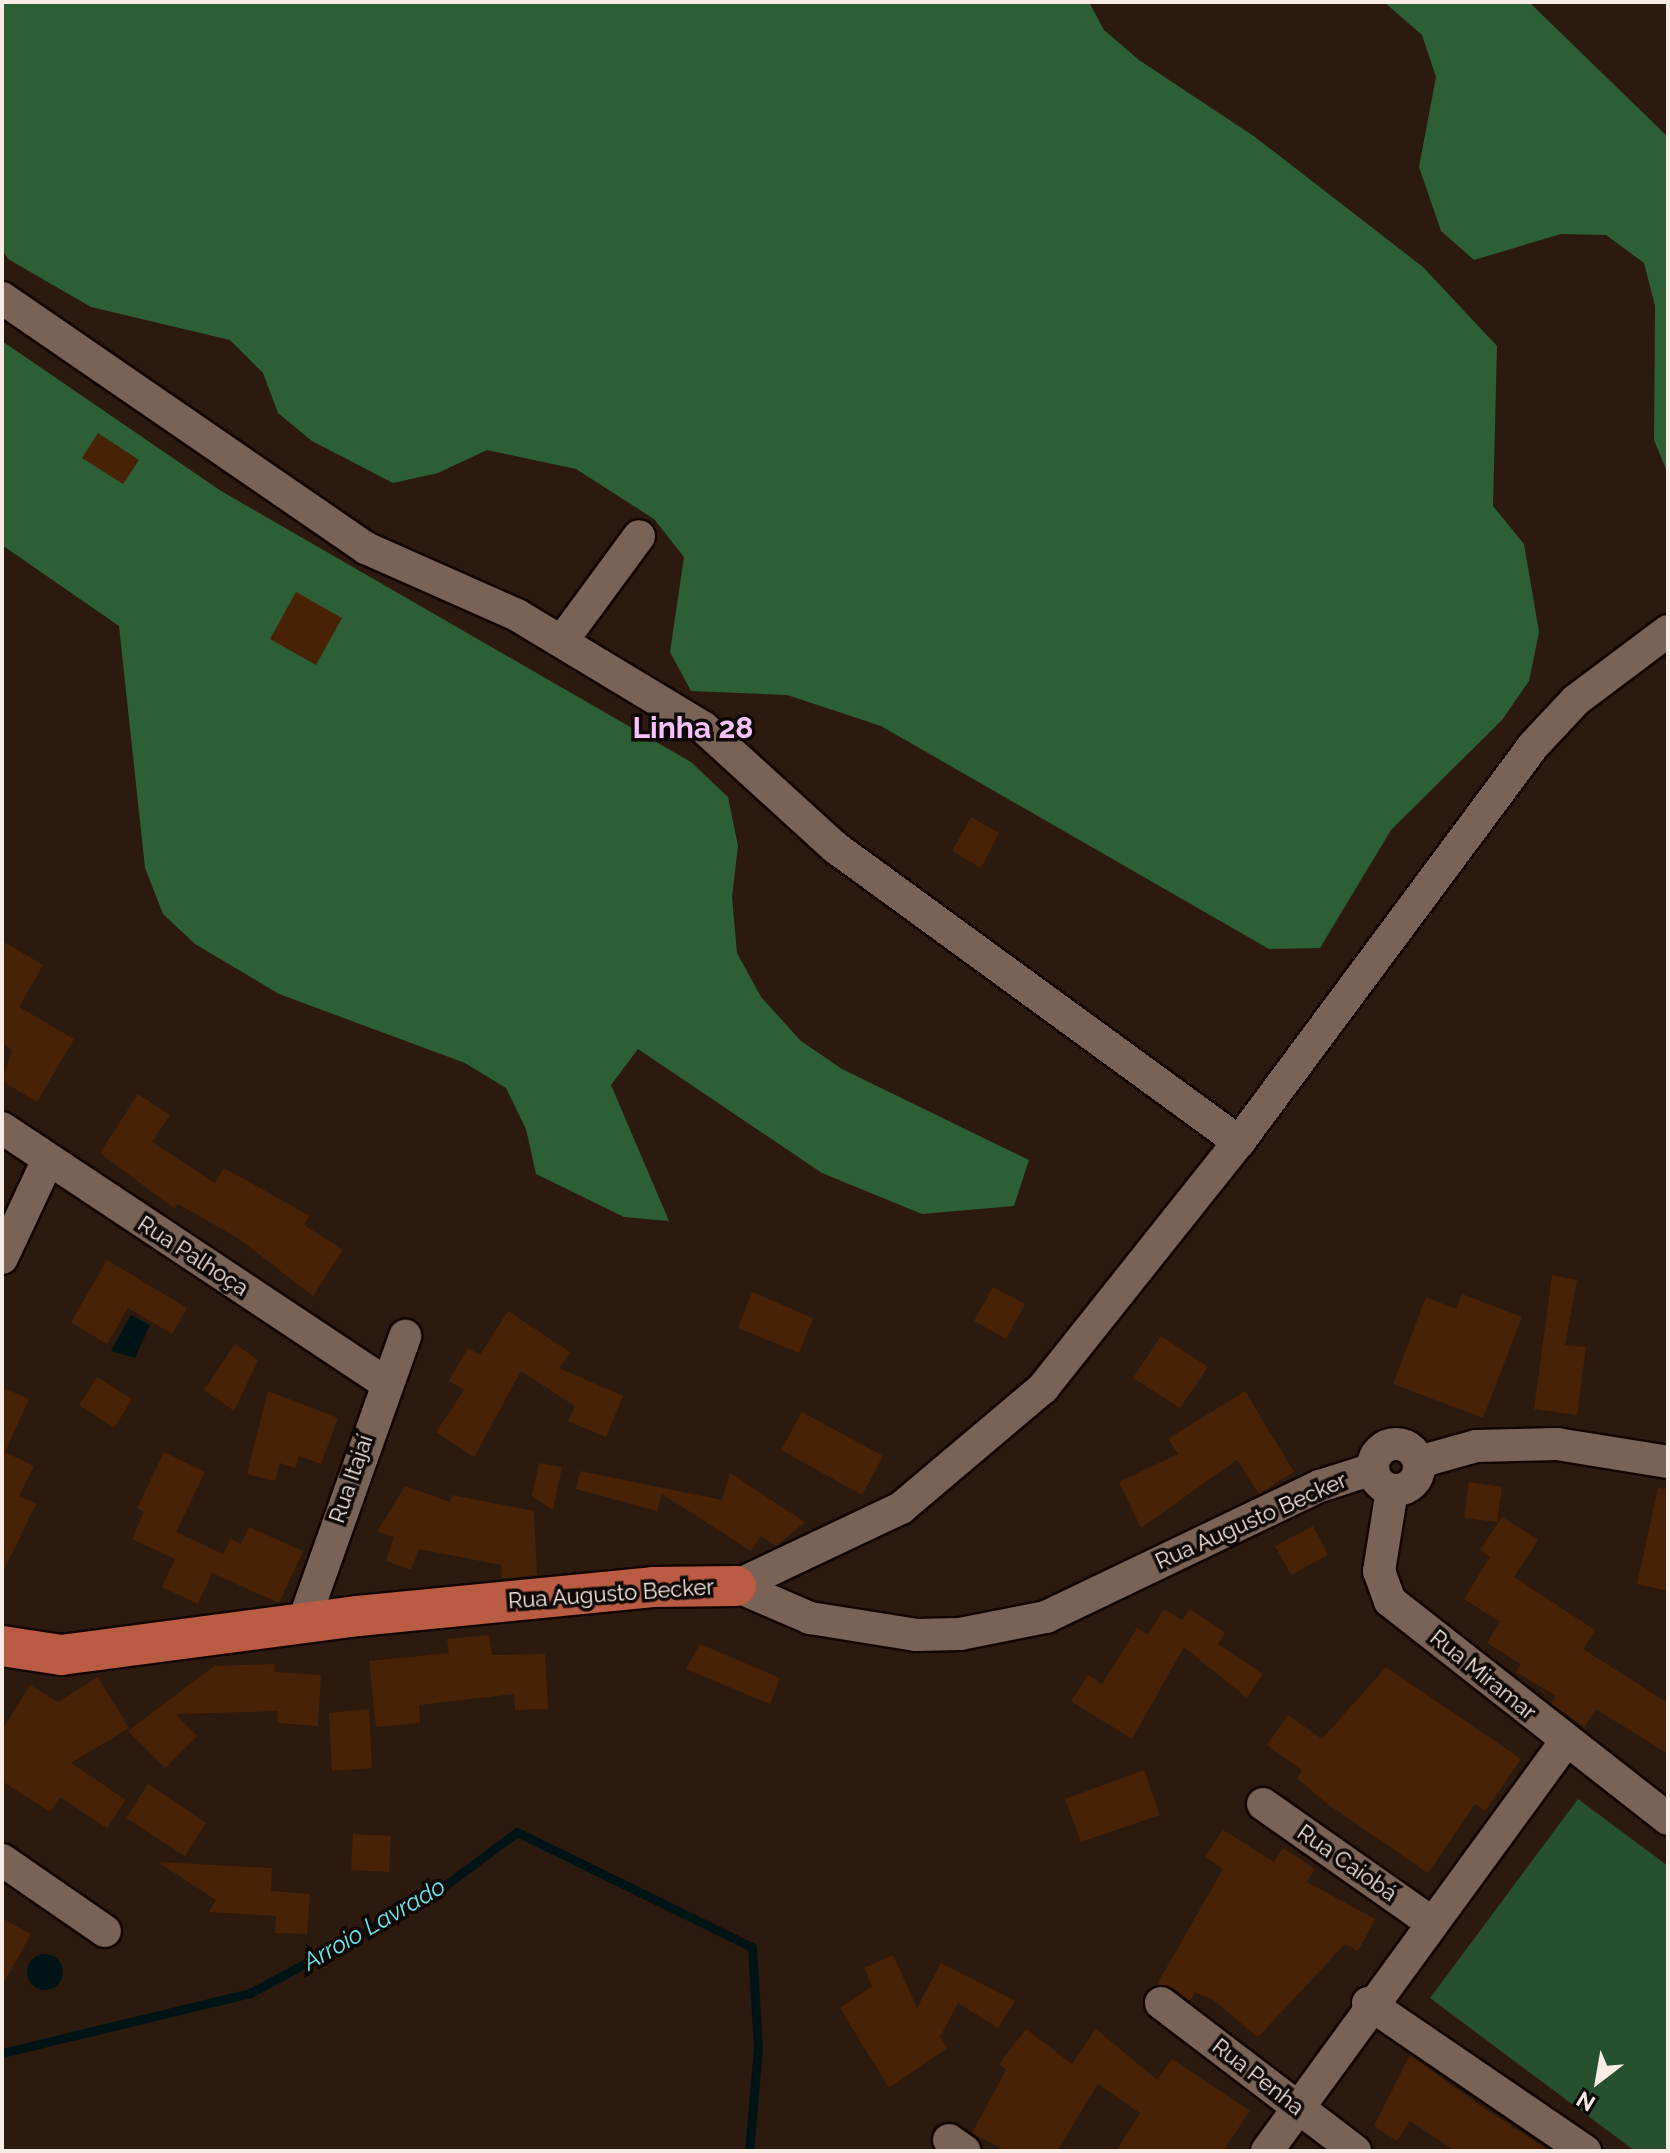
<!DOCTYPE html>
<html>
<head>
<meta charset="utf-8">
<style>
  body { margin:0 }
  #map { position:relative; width:1670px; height:2153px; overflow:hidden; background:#2c1a0f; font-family:Raleway,sans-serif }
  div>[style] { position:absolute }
  .green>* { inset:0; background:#27502e }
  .forest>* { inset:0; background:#2c5f35 }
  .water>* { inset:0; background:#001415 }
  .round { border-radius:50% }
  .stream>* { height:9px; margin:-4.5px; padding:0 4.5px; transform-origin:4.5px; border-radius:4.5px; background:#001415 }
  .building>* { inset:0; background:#482206 }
  .roads { filter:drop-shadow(2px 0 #130500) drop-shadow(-2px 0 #130500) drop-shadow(0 2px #130500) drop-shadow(0 -2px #130500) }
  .minor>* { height:32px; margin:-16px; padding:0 16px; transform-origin:16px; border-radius:16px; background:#796357 }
  .minor>.ring { margin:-16px; padding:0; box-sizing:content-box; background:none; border:32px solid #796357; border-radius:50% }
  .major>* { height:40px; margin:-20px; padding:0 20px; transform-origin:20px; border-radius:20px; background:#b95c43 }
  span { translate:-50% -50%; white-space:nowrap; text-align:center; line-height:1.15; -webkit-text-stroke:7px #0e0704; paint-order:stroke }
  .street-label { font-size:22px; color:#f9ece5 }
  .water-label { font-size:24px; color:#65eaf0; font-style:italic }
  .district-label { font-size:30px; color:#f6c1fe; font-weight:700 }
  .frame { position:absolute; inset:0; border:4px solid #f9ece5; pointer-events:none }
  .north { position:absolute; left:1558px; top:2041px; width:80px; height:80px; -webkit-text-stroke:6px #0e0704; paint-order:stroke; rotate:211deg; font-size:22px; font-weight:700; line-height:32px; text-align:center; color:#f9ece5 }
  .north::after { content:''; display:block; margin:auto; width:28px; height:36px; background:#f9ece5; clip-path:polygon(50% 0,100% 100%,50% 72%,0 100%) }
</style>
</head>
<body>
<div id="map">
  <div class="green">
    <div style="clip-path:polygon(1578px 1799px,1668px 1866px,1668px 2151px,1635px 2151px,1430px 1998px)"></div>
  </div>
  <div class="forest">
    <div style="clip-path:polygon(2px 2px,1089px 2px,1104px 30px,1139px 60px,1255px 137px,1423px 267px,1497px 346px,1493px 506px,1524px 544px,1539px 632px,1529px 681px,1502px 720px,1391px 830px,1320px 948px,1269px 949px,881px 726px,787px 695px,691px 691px,670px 652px,684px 557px,654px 519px,576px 469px,487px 450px,438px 473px,393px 483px,312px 441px,278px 413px,263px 373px,230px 340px,91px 307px,8px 259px,2px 249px)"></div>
    <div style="clip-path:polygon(1384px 2px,1529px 2px,1668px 137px,1668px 474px,1654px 440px,1655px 306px,1644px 263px,1606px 235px,1561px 234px,1474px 260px,1441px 231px,1419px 167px,1436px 77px,1422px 35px)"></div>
    <div style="clip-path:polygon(2px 341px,221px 491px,691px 762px,728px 797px,738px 846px,732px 897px,737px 953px,761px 997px,801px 1041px,842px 1069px,1029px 1160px,1014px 1206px,922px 1214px,822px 1173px,638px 1049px,611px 1085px,669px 1221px,624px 1217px,536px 1174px,526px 1129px,506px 1088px,465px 1063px,279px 994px,195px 944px,163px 914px,145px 868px,119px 626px,2px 545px)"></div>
  </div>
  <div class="water">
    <div style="clip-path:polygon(131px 1315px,150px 1325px,135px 1358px,111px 1351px)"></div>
    <div class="round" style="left:27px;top:1954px;width:36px;height:36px"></div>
  </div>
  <div class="stream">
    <div style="left:2px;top:2053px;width:255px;rotate:-13.6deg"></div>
    <div style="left:250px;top:1993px;width:205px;rotate:-28.2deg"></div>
    <div style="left:431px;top:1896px;width:107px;rotate:-36.7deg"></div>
    <div style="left:517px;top:1832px;width:262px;rotate:26.1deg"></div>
    <div style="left:752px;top:1947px;width:101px;rotate:86.6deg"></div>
    <div style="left:758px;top:2048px;width:103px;rotate:95deg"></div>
  </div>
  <div class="building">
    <div style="clip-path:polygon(98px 433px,139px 460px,123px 484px,82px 458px)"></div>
    <div style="clip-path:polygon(296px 592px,342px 618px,316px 665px,270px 639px)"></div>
    <div style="clip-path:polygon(971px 817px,999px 833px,981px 868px,952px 851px)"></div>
    <div style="clip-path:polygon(2px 941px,43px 965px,19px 1007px,74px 1039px,37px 1102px,2px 1081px,12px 1050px,2px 1043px)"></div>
    <div style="clip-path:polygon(138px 1094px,170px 1115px,152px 1142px,215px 1183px,224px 1168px,310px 1216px,304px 1225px,343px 1250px,313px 1296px,238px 1238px,178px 1204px,175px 1209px,100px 1153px)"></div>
    <div style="clip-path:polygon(107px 1260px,187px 1308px,172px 1334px,128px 1308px,107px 1344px,71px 1322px)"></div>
    <div style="clip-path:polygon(1552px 1275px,1577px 1280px,1565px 1345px,1586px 1347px,1577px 1415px,1534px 1409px)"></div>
    <div style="clip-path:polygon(993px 1287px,1025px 1304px,1006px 1339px,974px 1321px)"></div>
    <div style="clip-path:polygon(752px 1292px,813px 1318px,799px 1353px,738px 1328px)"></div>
    <div style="clip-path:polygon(1462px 1294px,1522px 1317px,1483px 1418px,1393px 1384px,1426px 1297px,1456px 1309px)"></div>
    <div style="clip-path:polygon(508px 1311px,570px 1352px,559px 1368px,623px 1396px,606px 1437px,568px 1421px,575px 1406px,521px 1371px,474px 1457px,436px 1432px,464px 1390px,449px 1381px,468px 1348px,480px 1355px)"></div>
    <div style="clip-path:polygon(1161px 1336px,1208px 1367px,1180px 1408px,1133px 1378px)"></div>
    <div style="clip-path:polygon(235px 1344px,258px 1360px,234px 1411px,204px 1390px)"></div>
    <div style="clip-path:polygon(97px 1377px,132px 1399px,114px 1428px,79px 1405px)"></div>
    <div style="clip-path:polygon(2px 1387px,29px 1399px,5px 1452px,34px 1466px,19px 1496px,36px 1504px,2px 1574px)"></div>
    <div style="clip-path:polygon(268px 1391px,338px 1418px,321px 1464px,299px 1456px,295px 1468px,280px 1463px,275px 1481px,247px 1474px)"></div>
    <div style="clip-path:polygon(1245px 1391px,1294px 1472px,1259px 1494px,1237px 1460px,1141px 1528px,1119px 1482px,1178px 1454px,1168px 1439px)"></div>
    <div style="clip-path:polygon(802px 1412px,883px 1456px,862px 1495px,781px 1450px)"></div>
    <div style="clip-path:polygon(164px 1452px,205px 1472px,176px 1532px,223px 1554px,230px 1539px,241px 1544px,249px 1527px,303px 1551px,279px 1603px,212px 1573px,198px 1604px,162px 1587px,175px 1559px,132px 1539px,144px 1512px,137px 1508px)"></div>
    <div style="clip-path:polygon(539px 1463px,562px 1467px,553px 1510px,532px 1496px)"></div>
    <div style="clip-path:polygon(580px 1471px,722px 1500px,730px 1473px,805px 1522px,776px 1546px,761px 1536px,751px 1551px,662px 1494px,657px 1511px,576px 1489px)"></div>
    <div style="clip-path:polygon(1469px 1482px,1502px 1487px,1497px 1522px,1464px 1518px)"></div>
    <div style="clip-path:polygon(405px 1486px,450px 1502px,452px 1495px,534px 1511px,537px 1575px,502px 1578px,501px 1565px,419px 1549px,411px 1570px,386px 1561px,394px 1537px,377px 1532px)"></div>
    <div style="clip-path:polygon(1658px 1488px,1668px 1489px,1668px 1591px,1637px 1584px)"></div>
    <div style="clip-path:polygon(1502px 1517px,1538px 1540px,1514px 1577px,1595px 1630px,1583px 1649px,1668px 1703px,1668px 1754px,1596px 1709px,1584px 1727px,1551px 1703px,1556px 1696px,1516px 1672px,1521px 1664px,1487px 1643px,1500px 1622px,1464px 1599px,1490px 1557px,1480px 1550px)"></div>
    <div style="clip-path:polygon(1313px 1526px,1328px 1555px,1291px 1575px,1275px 1546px)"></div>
    <div style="clip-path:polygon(1164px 1609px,1182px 1620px,1190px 1609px,1225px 1633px,1218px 1644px,1263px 1674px,1247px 1698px,1184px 1647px,1132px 1739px,1071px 1701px,1088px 1675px,1102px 1684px,1137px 1628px,1148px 1635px)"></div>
    <div style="clip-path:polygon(489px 1635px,492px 1655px,545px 1654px,548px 1709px,515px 1710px,514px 1694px,419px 1705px,420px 1723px,376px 1727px,369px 1661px,449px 1653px,447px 1639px)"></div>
    <div style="clip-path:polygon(700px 1644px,780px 1678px,770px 1704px,686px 1669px)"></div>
    <div style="clip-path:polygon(274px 1664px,275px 1672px,321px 1675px,318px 1726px,277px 1723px,278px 1711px,175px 1714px,197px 1736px,165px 1768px,128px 1731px,214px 1666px)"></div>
    <div style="clip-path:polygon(1386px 1667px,1521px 1759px,1485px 1811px,1475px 1804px,1428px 1873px,1326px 1803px,1297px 1778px,1302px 1770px,1267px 1745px,1288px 1715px,1322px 1739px)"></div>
    <div style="clip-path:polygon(98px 1677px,129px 1728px,71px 1763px,126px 1800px,107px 1828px,60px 1797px,50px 1812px,2px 1781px,2px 1730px,30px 1685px,58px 1702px)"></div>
    <div style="clip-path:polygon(369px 1709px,372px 1768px,332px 1771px,329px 1713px)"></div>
    <div style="clip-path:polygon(1144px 1770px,1160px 1815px,1081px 1842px,1065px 1799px)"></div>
    <div style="clip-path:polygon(148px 1784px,206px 1823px,185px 1856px,126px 1818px)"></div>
    <div style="clip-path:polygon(1223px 1830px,1274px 1862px,1283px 1848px,1315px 1869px,1307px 1882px,1375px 1919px,1358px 1951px,1345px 1944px,1258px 2037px,1213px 2000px,1195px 1992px,1190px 2001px,1158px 1983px,1223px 1869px,1205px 1857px)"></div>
    <div style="clip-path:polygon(353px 1834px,391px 1836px,389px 1872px,351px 1870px)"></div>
    <div style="clip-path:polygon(158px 1862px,272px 1868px,271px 1891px,310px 1894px,307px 1934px,275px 1933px,276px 1916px,209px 1912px,216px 1900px)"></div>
    <div style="clip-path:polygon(2px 1918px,31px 1934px,2px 1986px)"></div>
    <div style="clip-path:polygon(893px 1955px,917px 2008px,941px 1963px,1015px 2001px,998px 2028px,958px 2003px,940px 2037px,947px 2048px,889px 2088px,840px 2008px,872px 1986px,864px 1968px)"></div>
    <div style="clip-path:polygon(1026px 2029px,1072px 2064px,1096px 2029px,1157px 2080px,1172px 2059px,1250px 2111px,1223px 2151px,1116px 2151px,1140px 2113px,1098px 2084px,1057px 2151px,1006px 2151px,972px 2133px,1006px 2070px,999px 2064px)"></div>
    <div style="clip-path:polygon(1410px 2055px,1482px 2107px,1550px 2151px,1456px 2151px,1410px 2121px,1397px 2141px,1374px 2126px)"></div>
  </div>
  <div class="roads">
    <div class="minor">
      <div style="left:2px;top:298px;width:442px;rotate:34.5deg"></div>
      <div style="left:366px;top:548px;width:165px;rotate:23.9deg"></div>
      <div style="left:517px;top:615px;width:218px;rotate:31.1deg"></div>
      <div style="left:704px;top:728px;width:178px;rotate:42.3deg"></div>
      <div style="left:836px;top:848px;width:499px;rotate:36.1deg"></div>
      <div style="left:562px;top:641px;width:130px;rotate:-53.7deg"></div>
      <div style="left:2px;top:1128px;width:459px;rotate:33.6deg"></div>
      <div style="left:2px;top:1258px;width:108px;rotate:-64.9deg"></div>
      <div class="ring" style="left:1373px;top:1444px;width:14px;height:14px"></div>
      <div style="left:1419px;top:1462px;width:59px;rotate:-15.7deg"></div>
      <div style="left:1476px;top:1446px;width:81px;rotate:-1.4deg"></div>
      <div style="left:1557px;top:1444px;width:112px;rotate:9.2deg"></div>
      <div style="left:1392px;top:1490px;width:82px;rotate:99.1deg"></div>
      <div style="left:1379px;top:1571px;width:32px;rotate:70deg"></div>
      <div style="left:1390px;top:1601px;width:353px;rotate:38.1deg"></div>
      <div style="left:736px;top:1586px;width:183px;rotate:-25.3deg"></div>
      <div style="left:901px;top:1508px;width:186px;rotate:-40.2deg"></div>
      <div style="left:1043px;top:1388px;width:315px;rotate:-51.5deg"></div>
      <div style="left:1239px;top:1142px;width:492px;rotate:-53.4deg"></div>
      <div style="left:1532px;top:747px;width:64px;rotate:-46.9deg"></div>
      <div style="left:1576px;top:700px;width:115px;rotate:-36.9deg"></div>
      <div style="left:736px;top:1586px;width:81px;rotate:23.4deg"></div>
      <div style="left:810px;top:1618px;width:107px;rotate:9.1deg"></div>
      <div style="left:916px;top:1635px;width:44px;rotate:-1.3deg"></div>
      <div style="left:960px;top:1634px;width:88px;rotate:-11.2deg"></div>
      <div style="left:1046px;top:1617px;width:304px;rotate:-25.6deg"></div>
      <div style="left:1320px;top:1486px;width:56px;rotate:-17.8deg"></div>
      <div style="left:303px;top:1623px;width:305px;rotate:-70.4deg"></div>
      <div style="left:1263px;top:1804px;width:205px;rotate:35.1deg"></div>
      <div style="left:2px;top:1860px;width:125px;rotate:34.6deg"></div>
      <div style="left:1161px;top:2003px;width:244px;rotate:37.3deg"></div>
      <div style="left:1368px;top:2003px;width:263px;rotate:34.3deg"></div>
      <div style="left:949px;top:2140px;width:19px;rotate:35deg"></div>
      <div style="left:1267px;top:2151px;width:507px;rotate:-53.9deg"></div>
    </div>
    <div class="major">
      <div style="left:2px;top:1646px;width:60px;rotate:8.7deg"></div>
      <div style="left:61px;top:1655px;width:300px;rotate:-7.5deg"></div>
      <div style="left:358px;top:1616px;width:296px;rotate:-5.6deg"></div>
      <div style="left:653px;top:1587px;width:83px;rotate:-0.7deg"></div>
    </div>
  </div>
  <div class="street-label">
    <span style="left:193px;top:1256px;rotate:33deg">Rua Palhoça</span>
    <span style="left:351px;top:1479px;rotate:-71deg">Rua Itajaí</span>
    <span style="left:1251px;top:1521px;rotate:-24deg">Rua Augusto Becker</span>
    <span style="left:611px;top:1594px;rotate:-4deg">Rua Augusto Becker</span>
    <span style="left:1483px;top:1675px;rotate:39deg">Rua Miramar</span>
    <span style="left:1347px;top:1863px;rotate:35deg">Rua Caiobá</span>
    <span style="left:1258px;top:2077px;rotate:38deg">Rua Penha</span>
  </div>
  <div class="water-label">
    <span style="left:374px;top:1924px;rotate:-30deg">Arroio Lavrado</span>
  </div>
  <div class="district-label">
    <span style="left:693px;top:728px">Linha 28</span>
  </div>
  <div class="frame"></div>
  <div class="north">N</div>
</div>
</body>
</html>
